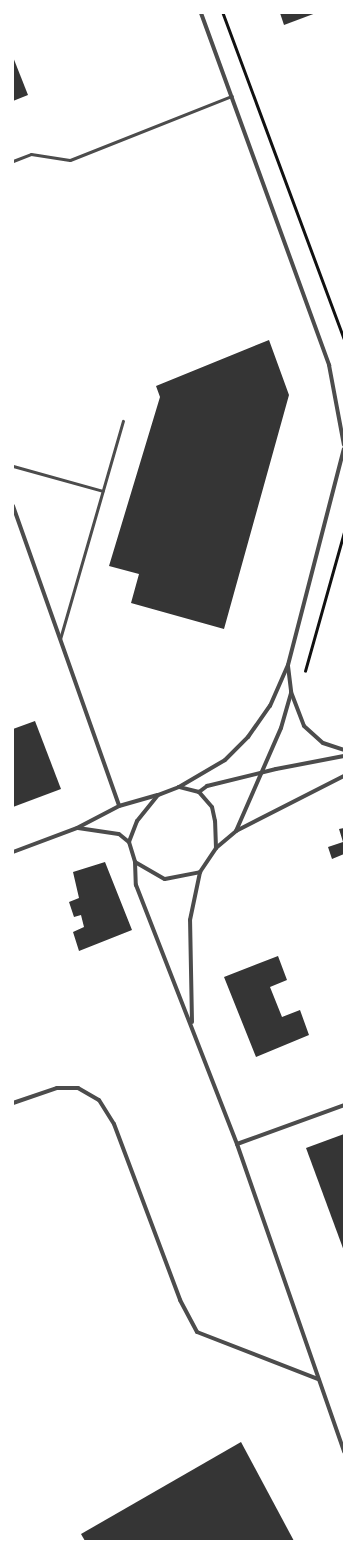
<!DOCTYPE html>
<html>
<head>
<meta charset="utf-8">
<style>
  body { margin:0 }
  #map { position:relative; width:357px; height:1554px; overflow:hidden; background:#fff; font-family:"Roboto Condensed",sans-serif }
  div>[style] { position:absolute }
  .building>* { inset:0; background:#353535 }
  .path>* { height:2.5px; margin:-1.25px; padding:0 1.25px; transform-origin:1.25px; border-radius:1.25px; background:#111 }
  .service>* { height:3px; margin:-1.5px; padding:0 1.5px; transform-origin:1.5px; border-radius:1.5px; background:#4c4c4c }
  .minor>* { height:4px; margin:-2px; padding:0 2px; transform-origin:2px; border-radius:2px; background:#4c4c4c }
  span { translate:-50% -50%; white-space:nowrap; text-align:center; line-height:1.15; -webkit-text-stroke:3px #fff; paint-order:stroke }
  .frame { position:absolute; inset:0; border:14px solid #fff; pointer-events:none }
</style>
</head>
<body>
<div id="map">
  <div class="building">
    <div style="clip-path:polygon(280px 13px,316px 13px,284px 25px)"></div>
    <div style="clip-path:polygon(13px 57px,28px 95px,13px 101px)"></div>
    <div style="clip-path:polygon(269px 340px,289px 395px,224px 629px,131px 603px,139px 574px,109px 566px,160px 397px,156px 386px)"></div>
    <div style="clip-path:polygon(35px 721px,61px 789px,13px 807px,13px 729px)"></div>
    <div style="clip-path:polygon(344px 828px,344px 854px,332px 859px,328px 847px,343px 842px,339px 829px)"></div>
    <div style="clip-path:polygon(105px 862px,132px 930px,79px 951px,73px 932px,84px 927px,81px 915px,74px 917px,69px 902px,79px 898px,73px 872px)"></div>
    <div style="clip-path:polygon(278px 956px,287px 980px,270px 987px,282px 1017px,300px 1010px,309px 1035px,256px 1057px,224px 977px)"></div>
    <div style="clip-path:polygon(344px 1134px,344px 1251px,306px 1148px)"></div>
    <div style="clip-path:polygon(241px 1442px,294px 1541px,85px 1541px,81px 1534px)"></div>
  </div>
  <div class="path">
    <div style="left:223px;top:13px;width:347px;rotate:69.6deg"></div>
    <div style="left:305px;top:671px;width:144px;rotate:-74.3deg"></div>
  </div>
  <div class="service">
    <div style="left:13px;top:161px;width:19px;rotate:-21deg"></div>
    <div style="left:31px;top:154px;width:39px;rotate:9deg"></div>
    <div style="left:70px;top:160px;width:174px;rotate:-21.6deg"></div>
    <div style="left:13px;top:466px;width:93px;rotate:15.5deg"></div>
    <div style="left:60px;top:639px;width:227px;rotate:-73.9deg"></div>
  </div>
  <div class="minor">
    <div style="left:201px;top:13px;width:375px;rotate:70deg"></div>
    <div style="left:329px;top:365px;width:81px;rotate:79.4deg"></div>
    <div style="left:13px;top:506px;width:318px;rotate:70.5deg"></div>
    <div style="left:288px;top:666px;width:26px;rotate:83deg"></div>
    <div style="left:291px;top:692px;width:36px;rotate:69deg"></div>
    <div style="left:304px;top:726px;width:25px;rotate:42deg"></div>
    <div style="left:323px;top:743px;width:22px;rotate:18deg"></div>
    <div style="left:179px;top:787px;width:53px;rotate:-30.4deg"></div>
    <div style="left:225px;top:760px;width:33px;rotate:-45deg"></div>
    <div style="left:248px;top:737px;width:38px;rotate:-55deg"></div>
    <div style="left:270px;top:706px;width:45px;rotate:-66.3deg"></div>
    <div style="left:288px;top:665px;width:223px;rotate:-75.5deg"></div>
    <div style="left:199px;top:792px;width:10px;rotate:-37deg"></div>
    <div style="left:207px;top:786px;width:71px;rotate:-13.8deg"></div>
    <div style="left:276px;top:769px;width:69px;rotate:-10.8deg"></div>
    <div style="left:78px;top:828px;width:41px;rotate:8.3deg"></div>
    <div style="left:119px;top:834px;width:13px;rotate:39deg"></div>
    <div style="left:236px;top:831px;width:112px;rotate:-66.4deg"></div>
    <div style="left:281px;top:728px;width:37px;rotate:-74deg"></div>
    <div style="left:216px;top:848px;width:26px;rotate:-40deg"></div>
    <div style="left:236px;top:831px;width:121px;rotate:-27deg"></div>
    <div style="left:13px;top:852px;width:68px;rotate:-20.6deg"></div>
    <div style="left:77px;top:828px;width:47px;rotate:-27.6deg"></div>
    <div style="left:119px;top:806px;width:40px;rotate:-16deg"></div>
    <div style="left:135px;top:862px;width:23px;rotate:88deg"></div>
    <div style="left:136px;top:885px;width:278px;rotate:68.7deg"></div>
    <div style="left:237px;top:1144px;width:326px;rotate:70.8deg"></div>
    <div style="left:192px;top:1022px;width:102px;rotate:-91.1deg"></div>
    <div style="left:190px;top:920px;width:49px;rotate:-78.2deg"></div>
    <div style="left:200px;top:872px;width:29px;rotate:-56deg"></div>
    <div style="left:216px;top:848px;width:27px;rotate:-92deg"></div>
    <div style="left:215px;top:821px;width:14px;rotate:-102deg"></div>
    <div style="left:212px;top:807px;width:20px;rotate:-131deg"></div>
    <div style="left:199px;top:792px;width:21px;rotate:-166deg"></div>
    <div style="left:179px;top:787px;width:22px;rotate:159deg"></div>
    <div style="left:158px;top:795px;width:33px;rotate:129deg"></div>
    <div style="left:137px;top:821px;width:22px;rotate:111deg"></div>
    <div style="left:129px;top:842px;width:21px;rotate:73deg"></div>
    <div style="left:135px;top:862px;width:34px;rotate:30deg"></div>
    <div style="left:165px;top:879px;width:36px;rotate:-11deg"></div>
    <div style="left:13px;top:1103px;width:46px;rotate:-18.8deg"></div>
    <div style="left:57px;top:1088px;width:21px"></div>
    <div style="left:78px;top:1088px;width:24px;rotate:30deg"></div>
    <div style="left:99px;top:1100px;width:28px;rotate:58deg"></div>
    <div style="left:114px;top:1124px;width:188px;rotate:69.4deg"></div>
    <div style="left:180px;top:1300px;width:36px;rotate:62deg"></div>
    <div style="left:197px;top:1332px;width:130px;rotate:21.2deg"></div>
    <div style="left:237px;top:1144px;width:114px;rotate:-20deg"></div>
  </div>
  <div class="frame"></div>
</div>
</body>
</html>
